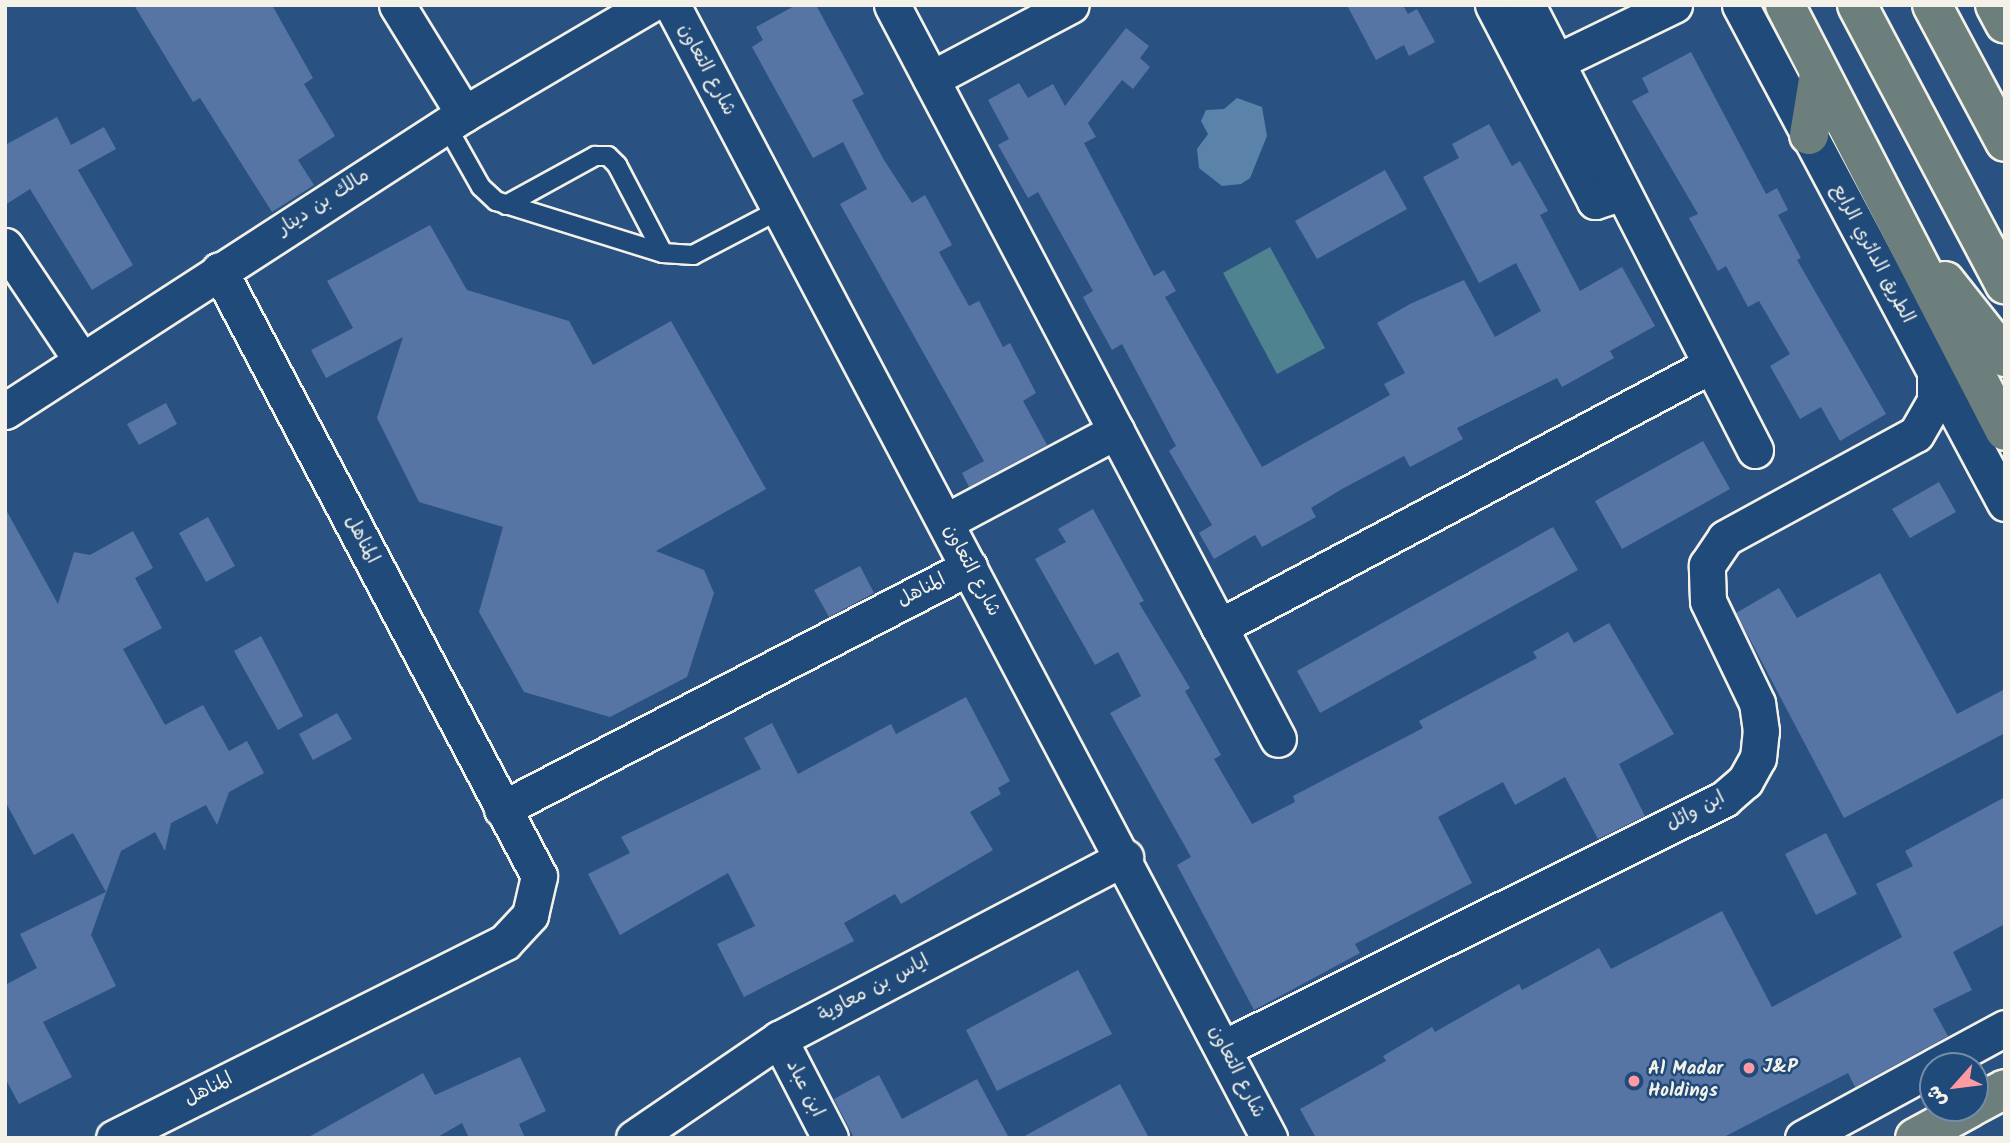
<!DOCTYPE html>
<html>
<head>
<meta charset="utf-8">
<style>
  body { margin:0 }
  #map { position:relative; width:2010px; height:1143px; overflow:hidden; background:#295282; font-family:Kalam,"Playpen Sans Arabic",sans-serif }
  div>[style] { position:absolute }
  .green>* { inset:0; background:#4f8390 }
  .water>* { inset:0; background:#5b83aa }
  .building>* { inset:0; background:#5675a4 }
  .roads { filter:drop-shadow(2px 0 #f4f1e8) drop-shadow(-2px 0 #f4f1e8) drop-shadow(0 2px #f4f1e8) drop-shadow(0 -2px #f4f1e8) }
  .lane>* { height:18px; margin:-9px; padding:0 9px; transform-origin:9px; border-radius:9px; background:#1f4a7a }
  .street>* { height:35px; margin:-17.5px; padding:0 17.5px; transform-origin:17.5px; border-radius:17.5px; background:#1f4a7a }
  .primary>* { height:38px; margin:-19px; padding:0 19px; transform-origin:19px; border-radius:19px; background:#6c7f7c }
  .dots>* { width:19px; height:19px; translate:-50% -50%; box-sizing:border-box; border:4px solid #1f4a7a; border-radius:50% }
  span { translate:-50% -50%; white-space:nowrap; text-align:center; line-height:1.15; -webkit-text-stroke:5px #1f4a7a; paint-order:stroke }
  .street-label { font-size:19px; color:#f4f1e8 }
  .poi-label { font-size:19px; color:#f4f1e8; font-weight:700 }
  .left { translate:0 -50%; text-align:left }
  .frame { position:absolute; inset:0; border:7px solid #f4f1e8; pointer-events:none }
  .north { position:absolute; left:1919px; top:1052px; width:70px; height:70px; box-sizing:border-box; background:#1f4a7a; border:2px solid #748da6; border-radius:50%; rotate:242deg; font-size:19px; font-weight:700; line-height:28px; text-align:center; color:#f4f1e8 }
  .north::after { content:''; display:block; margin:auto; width:24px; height:32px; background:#ff9aa2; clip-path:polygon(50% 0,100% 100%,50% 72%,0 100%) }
</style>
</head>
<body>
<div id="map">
  <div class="green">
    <div style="clip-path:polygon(1270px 247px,1325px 348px,1277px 374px,1223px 273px)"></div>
  </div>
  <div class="water">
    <div style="clip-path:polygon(1237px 98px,1262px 107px,1267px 136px,1250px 178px,1241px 184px,1222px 186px,1199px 168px,1197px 149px,1208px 134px,1201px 121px,1206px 110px,1224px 109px)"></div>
  </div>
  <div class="building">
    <div style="clip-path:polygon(134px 5px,272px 5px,313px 78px,304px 84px,335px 136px,298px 160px,314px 185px,272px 212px,200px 98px,193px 102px)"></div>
    <div style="clip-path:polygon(796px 5px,816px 5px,864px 94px,852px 100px,884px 160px,912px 203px,925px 195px,952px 245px,939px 252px,969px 306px,979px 301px,1003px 347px,1010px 343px,1036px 393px,1023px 401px,1047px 445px,969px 487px,962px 473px,984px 461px,840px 204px,867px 189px,843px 142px,813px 158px,752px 47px,763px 40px,756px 27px)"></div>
    <div style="clip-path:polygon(1347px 5px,1403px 5px,1408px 14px,1417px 9px,1435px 42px,1409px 56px,1404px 45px,1376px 60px)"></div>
    <div style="clip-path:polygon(1126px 28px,1149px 46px,1140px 58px,1150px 67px,1133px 89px,1122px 80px,1088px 123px,1096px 137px,1084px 143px,1154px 276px,1164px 270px,1176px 291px,1165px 297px,1262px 467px,1390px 395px,1384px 384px,1405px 373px,1377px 323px,1410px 304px,1464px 280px,1495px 337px,1541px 311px,1516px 263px,1479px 283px,1423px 177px,1459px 158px,1452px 144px,1489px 124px,1512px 166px,1520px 161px,1548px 211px,1540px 215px,1580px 291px,1622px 267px,1655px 326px,1610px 351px,1614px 358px,1562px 387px,1557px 378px,1457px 428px,1463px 439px,1410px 467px,1404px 456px,1342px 489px,1311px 508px,1316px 517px,1262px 547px,1255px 535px,1214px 559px,1199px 533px,1212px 525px,1169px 451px,1176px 446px,1122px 344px,1112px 350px,1091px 312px,1083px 297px,1093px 291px,1038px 192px,1028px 198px,998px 145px,1009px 139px,988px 100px,1019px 83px,1028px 98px,1053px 84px,1065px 106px)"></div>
    <div style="clip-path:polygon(1691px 52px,1766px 194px,1777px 188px,1788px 210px,1778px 215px,1801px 258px,1797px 260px,1886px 414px,1840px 441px,1821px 407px,1800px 419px,1770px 366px,1790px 354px,1759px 301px,1748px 307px,1726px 266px,1718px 271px,1689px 218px,1698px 214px,1632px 101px,1649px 92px,1642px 78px)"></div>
    <div style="clip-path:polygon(57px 117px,71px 145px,104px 127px,116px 149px,78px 170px,133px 265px,92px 290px,30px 189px,5px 205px,5px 145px)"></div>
    <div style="clip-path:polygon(1385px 170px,1407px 209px,1317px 259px,1295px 221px)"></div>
    <div style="clip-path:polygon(430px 225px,467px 290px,569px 321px,593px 365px,671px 321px,766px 489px,656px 551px,704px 570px,714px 593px,687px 677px,610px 717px,524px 692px,479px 612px,503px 527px,419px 502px,377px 418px,403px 337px,326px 378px,311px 350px,353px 328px,327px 281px)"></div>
    <div style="clip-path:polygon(166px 403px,177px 424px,139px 445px,127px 424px)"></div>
    <div style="clip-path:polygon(1703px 441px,1730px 489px,1622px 549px,1595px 501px)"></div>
    <div style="clip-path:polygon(1939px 482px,1956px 512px,1910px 538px,1892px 509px)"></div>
    <div style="clip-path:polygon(5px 508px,58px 604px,74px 552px,90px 555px,133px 531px,153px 568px,135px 578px,162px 628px,123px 649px,165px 725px,203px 705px,229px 751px,247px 741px,264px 773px,229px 792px,217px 825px,206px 805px,171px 823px,165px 851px,155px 832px,121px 851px,91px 935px,116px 986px,43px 1022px,72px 1077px,19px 1104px,5px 1078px,5px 985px,37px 968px,20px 934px,106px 892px,73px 833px,34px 855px,5px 801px)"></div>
    <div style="clip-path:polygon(1093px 509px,1144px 601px,1139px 603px,1190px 688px,1185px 691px,1221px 755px,1214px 759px,1252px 824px,1295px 802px,1293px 796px,1423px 728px,1419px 721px,1537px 658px,1533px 652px,1568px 632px,1574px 643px,1609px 623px,1674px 734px,1619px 764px,1645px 816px,1598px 839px,1565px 777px,1515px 805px,1503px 782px,1438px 817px,1472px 883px,1355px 944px,1360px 953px,1254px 1010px,1177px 865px,1191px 857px,1110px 713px,1141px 696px,1118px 652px,1095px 665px,1035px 559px,1066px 542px,1058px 529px)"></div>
    <div style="clip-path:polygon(208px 517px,235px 566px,206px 582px,179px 533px)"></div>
    <div style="clip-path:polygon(1553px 527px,1578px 570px,1320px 713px,1297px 671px)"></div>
    <div style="clip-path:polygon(860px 566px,874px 593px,829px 617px,814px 590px)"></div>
    <div style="clip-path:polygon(1880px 573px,1957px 714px,2005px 689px,2005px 733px,1844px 818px,1736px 613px,1779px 588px,1797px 618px)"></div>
    <div style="clip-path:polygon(261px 636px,303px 716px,278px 730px,234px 651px)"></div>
    <div style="clip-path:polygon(966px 697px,1010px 781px,998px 788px,1001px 794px,970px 812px,993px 850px,901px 904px,895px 894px,844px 923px,854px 941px,744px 997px,717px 944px,755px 926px,728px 873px,620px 935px,588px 874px,630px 853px,621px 837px,761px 769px,744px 738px,772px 723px,798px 774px,891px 724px,896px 734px)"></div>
    <div style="clip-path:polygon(337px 713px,352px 739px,313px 760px,299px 734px)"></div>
    <div style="clip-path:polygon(2005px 797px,2005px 924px,1953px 952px,1972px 990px,1933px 1009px,1948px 1036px,1855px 1087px,1848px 1073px,1722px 1138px,1316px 1138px,1300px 1109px,1386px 1061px,1383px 1056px,1432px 1027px,1435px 1032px,1519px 984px,1522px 990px,1599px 948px,1611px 969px,1722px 911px,1772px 1007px,1902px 937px,1876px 884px,1913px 866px,1905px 851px)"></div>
    <div style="clip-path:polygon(1826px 833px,1857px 894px,1816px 915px,1785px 854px)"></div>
    <div style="clip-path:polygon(1078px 970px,1112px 1034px,997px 1091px,966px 1030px)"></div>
    <div style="clip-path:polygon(520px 1057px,546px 1111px,519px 1124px,525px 1138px,469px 1138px,462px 1123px,436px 1138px,307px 1138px,423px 1073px,435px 1095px)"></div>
    <div style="clip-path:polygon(879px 1075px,902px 1119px,977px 1079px,1009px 1138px,854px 1138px,834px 1099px)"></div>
    <div style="clip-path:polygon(1120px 1084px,1149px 1138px,1021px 1138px)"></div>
  </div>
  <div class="roads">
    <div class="lane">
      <div style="left:446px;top:125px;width:71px;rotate:60.6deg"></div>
      <div style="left:481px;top:187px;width:21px;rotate:43deg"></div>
      <div style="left:496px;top:201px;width:175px;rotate:17.3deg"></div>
      <div style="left:663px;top:253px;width:30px;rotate:4deg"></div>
      <div style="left:693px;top:255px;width:97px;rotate:-27.6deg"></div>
      <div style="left:506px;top:205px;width:102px;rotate:-28.8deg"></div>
      <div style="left:595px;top:156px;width:13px"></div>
      <div style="left:608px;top:156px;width:13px;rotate:45deg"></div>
      <div style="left:617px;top:165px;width:99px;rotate:62.4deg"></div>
    </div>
    <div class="street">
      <div style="left:397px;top:5px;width:128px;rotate:58.4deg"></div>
      <div style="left:672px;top:5px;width:1281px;rotate:62.21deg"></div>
      <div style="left:892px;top:5px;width:829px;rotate:62.26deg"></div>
      <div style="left:1493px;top:5px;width:221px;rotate:62.5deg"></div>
      <div style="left:1595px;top:201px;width:28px;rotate:-18deg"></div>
      <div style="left:1527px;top:5px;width:500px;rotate:62.87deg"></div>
      <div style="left:1740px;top:5px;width:564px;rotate:61.98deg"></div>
      <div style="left:1558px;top:61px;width:129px;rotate:-25.8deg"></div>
      <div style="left:931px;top:79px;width:158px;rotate:-27.9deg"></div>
      <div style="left:5px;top:246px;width:138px;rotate:56.2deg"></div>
      <div style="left:5px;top:411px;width:547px;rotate:-32.91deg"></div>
      <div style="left:464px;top:114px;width:215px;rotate:-30.5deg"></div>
      <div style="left:945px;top:522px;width:194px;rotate:-28deg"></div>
      <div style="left:1219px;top:627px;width:557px;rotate:-28.04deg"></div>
      <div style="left:502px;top:809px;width:526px;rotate:-27.39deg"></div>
      <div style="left:779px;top:1039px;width:111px;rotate:62.7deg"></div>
      <div style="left:1224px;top:1048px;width:559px;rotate:-26.47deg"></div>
      <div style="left:1724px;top:799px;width:28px;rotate:-41deg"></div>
      <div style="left:1745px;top:781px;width:26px;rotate:-61deg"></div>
      <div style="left:1758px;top:758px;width:27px;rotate:-84deg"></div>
      <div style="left:1761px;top:731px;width:28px;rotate:-98deg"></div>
      <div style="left:1757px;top:703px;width:113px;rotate:-115.7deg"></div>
      <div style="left:1708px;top:601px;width:36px;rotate:-92deg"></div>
      <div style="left:1707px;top:565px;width:32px;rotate:-56deg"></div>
      <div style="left:1725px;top:538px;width:217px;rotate:-28.6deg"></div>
      <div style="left:1916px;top:434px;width:38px;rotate:-60deg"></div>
      <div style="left:1935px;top:401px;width:30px;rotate:-90deg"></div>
      <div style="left:1935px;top:1066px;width:80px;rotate:-28.5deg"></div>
      <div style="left:114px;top:1138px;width:437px;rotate:-26.6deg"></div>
      <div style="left:505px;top:942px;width:37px;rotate:-47deg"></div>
      <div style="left:530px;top:915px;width:40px;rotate:-77deg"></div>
      <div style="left:539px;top:876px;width:685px;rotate:-117.84deg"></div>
      <div style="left:634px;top:1138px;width:176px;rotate:-34.3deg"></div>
      <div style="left:779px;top:1039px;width:391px;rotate:-27.7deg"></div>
      <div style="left:1803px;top:1138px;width:148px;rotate:-28.6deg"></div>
    </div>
    <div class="primary">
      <div style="left:1785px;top:5px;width:479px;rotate:62.7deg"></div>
      <div style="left:1857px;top:5px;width:316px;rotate:62.1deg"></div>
      <div style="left:1932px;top:5px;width:155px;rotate:61.9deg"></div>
      <div style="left:1995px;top:5px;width:21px;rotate:62deg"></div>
      <div style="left:1809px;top:135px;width:62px;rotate:-80.7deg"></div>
      <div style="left:1945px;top:281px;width:97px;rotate:51.7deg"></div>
      <div style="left:1975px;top:1105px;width:34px;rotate:-28deg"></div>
      <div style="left:1915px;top:1138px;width:63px;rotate:-28.6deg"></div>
    </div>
  </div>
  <div class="dots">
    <div style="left:1749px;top:1068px;background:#ff9aa2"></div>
    <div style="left:1634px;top:1081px;background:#ff9aa2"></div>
  </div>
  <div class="street-label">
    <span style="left:706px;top:70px;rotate:62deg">شارع التعاون</span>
    <span style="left:324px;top:203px;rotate:-33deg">مالك بن دينار</span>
    <span style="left:1872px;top:254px;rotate:62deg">الطريق الدائري الرابع</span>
    <span style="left:361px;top:540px;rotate:62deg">المناهل</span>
    <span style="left:971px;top:571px;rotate:62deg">شارع التعاون</span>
    <span style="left:922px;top:591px;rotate:-27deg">المناهل</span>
    <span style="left:1696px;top:812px;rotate:-28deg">ابن وائل</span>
    <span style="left:874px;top:989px;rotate:-28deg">اياس بن معاوية</span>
    <span style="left:1236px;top:1072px;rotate:63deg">شارع التعاون</span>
    <span style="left:804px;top:1089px;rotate:63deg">ابن عباد</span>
    <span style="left:209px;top:1090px;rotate:-27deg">المناهل</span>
  </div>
  <div class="poi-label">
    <span class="left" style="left:1763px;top:1068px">J&amp;P</span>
    <span class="left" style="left:1648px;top:1081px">Al Madar<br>Holdings</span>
  </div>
  <div class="frame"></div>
  <div class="north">ش</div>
</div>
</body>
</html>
